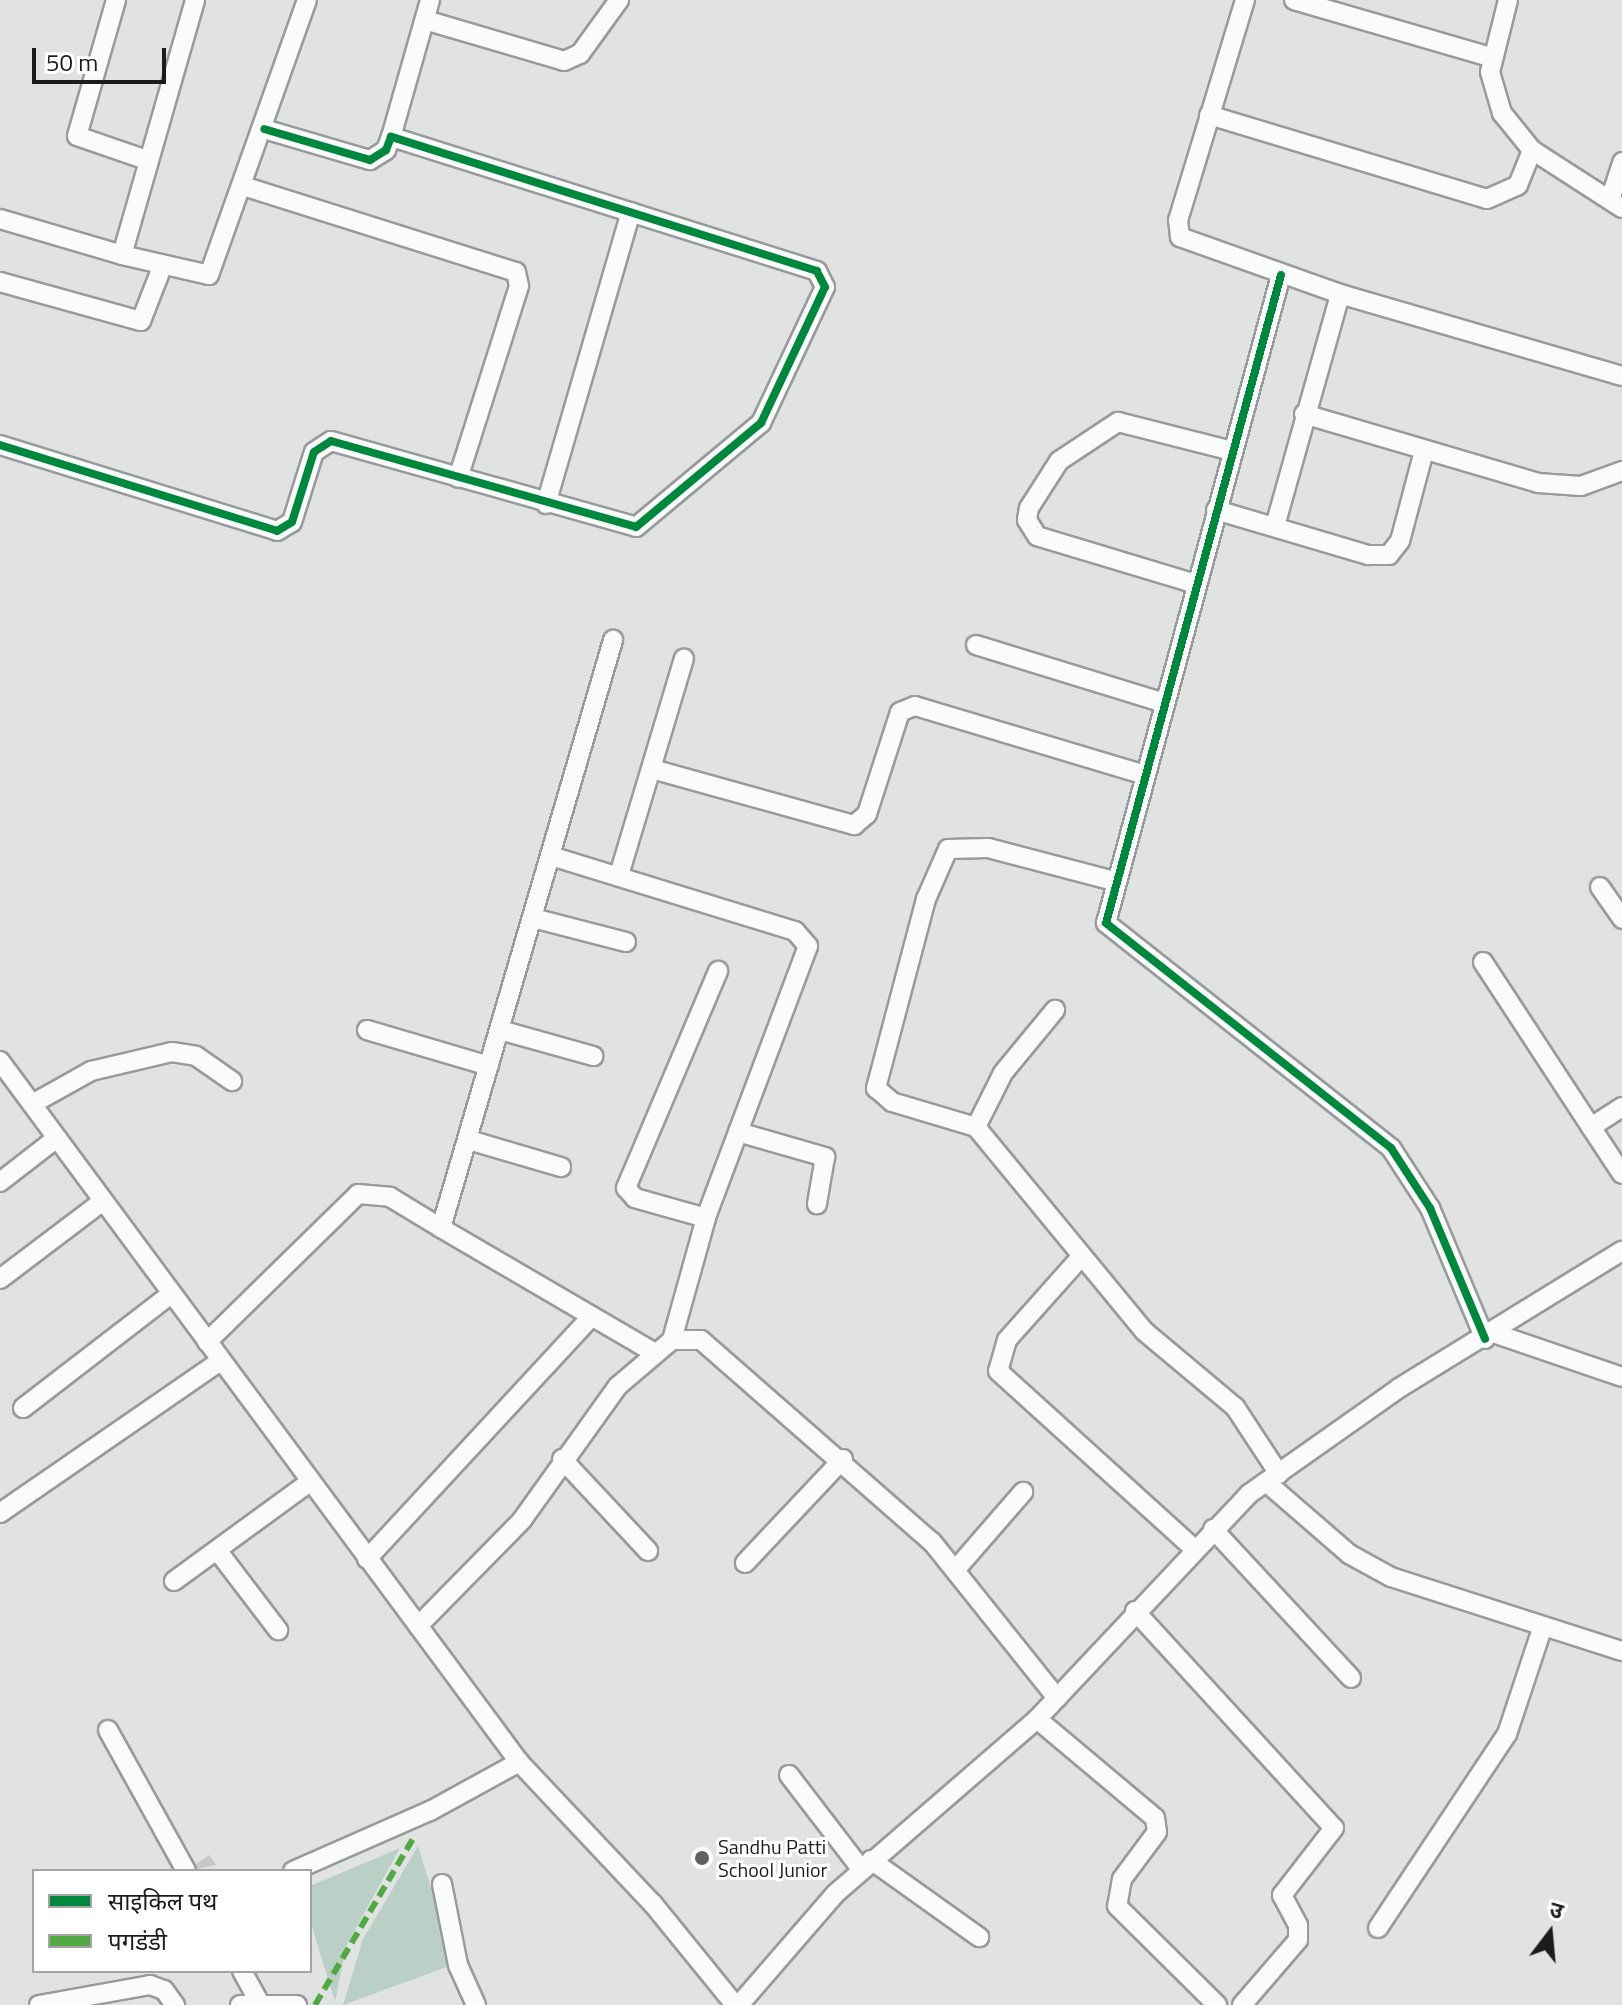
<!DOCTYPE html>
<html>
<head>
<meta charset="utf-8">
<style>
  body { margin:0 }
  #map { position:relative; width:1622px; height:2005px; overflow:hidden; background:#e0e3e2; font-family:"Titillium Web","Noto Sans Devanagari",sans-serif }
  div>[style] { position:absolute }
  .green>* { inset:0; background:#bad0c7 }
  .building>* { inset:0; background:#c6c8c7 }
  .roads { filter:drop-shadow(2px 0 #989b9a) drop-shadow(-2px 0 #989b9a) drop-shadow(0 2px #989b9a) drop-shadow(0 -2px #989b9a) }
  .minor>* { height:18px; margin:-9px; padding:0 9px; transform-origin:9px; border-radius:9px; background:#fafbfb }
  .quiet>* { height:6px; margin-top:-3px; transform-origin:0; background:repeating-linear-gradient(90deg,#52a943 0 12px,transparent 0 18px) }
  .cycleway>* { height:8px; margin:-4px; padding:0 4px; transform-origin:4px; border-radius:4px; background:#00873e }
  .dots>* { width:22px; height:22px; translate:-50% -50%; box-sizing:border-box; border:4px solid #fff; border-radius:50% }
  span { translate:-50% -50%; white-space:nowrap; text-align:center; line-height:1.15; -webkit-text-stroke:6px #fff; paint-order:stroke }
  .poi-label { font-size:20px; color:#1b1c1c }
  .left { translate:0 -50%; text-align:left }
  .legend { position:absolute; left:32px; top:1869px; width:280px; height:104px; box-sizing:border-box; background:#fff; border:2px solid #a4a4a4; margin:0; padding:10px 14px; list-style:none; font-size:24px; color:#1b1c1c }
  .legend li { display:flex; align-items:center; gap:16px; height:40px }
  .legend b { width:40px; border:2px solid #a4a4a4 }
  .north { position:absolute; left:1510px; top:1893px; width:80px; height:80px; -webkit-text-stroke:6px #fff; paint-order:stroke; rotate:16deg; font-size:22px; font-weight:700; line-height:32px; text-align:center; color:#1b1c1c }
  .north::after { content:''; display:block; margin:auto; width:28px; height:36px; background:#1b1c1c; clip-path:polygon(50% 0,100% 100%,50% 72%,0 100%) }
  .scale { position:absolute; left:32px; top:48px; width:134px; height:36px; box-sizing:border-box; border:4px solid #1b1c1c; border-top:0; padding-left:10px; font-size:24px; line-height:28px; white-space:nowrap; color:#1b1c1c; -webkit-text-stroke:6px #fff; paint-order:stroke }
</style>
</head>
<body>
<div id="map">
  <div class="green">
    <div style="clip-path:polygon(418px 1846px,455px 1964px,343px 2005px,363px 1939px)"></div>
    <div style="clip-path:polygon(400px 1848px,346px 1946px,335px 2002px,310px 1920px,310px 1886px)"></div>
  </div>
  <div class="building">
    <div style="clip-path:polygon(209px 1855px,216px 1865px,187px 1871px)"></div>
  </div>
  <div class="roads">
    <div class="minor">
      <div style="left:116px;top:0;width:141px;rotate:106deg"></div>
      <div style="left:77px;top:136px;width:76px;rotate:19.1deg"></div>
      <div style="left:1245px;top:0;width:230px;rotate:106.9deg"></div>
      <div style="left:1178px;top:220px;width:17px;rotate:83deg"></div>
      <div style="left:1180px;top:237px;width:170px;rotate:19.6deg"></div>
      <div style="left:1340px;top:294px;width:294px;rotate:16.2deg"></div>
      <div style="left:1294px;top:0;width:207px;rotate:16.2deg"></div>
      <div style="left:1508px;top:0;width:74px;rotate:104deg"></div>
      <div style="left:1490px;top:72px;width:43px;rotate:73.7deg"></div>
      <div style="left:1502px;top:113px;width:48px;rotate:51deg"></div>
      <div style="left:1532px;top:150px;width:107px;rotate:32.8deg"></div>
      <div style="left:425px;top:20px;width:145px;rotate:16.4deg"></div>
      <div style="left:564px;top:61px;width:17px;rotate:-24deg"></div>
      <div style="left:580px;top:54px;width:67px;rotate:-54.2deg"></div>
      <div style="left:1209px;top:115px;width:290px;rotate:16.8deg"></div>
      <div style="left:1487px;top:199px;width:34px;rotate:-24deg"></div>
      <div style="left:1518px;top:185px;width:38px;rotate:-68deg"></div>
      <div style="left:391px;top:137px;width:142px;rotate:-74.1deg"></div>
      <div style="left:243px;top:186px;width:286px;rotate:17.5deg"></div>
      <div style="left:516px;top:272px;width:14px;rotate:78deg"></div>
      <div style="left:519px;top:286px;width:201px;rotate:107.6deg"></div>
      <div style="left:1610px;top:200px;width:40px;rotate:-72deg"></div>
      <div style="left:0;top:219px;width:127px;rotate:16.4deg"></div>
      <div style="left:122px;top:255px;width:265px;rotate:-74deg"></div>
      <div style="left:122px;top:255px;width:89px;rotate:12.9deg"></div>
      <div style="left:209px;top:275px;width:292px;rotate:-70.4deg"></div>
      <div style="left:1281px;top:275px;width:671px;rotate:105.11deg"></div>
      <div style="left:1106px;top:923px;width:363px;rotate:38.3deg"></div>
      <div style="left:1391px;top:1148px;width:72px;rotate:57deg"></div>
      <div style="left:1430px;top:1208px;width:142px;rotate:67.2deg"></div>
      <div style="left:0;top:282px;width:146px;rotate:15.5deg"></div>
      <div style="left:141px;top:321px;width:58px;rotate:-68.7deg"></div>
      <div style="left:1304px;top:414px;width:244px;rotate:16.4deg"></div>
      <div style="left:1538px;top:483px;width:43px;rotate:4deg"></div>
      <div style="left:1581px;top:486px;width:44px;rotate:-20.1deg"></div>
      <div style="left:0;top:445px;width:290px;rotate:17.2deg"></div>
      <div style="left:277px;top:531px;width:17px;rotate:-31deg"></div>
      <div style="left:292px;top:522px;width:73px;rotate:-72.6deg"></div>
      <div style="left:314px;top:452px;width:20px;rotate:-33deg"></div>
      <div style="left:331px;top:441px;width:317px;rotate:15.7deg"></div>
      <div style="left:636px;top:527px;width:163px;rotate:-39.8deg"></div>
      <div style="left:761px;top:423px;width:150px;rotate:-64.8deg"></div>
      <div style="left:825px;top:287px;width:18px;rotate:-117deg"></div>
      <div style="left:817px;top:271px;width:447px;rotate:-162.5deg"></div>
      <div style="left:391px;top:137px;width:14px;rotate:111deg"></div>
      <div style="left:386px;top:150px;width:19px;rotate:148deg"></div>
      <div style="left:370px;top:160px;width:110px;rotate:-163.7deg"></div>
      <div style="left:546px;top:504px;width:304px;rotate:-73.8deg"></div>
      <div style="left:1216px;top:510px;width:159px;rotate:16.5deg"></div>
      <div style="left:1368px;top:555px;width:21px"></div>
      <div style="left:1389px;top:555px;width:18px;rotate:-52deg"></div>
      <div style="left:1400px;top:541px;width:93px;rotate:-75.1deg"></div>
      <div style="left:1275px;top:526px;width:241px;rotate:-74.3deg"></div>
      <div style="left:1196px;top:584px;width:166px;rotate:-163.2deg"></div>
      <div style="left:1037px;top:536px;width:19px;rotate:-122deg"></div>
      <div style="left:1027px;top:520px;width:12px;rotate:-81deg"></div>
      <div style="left:1029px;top:508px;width:56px;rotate:-57.4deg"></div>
      <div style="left:1059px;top:461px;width:71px;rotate:-33.5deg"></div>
      <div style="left:1118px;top:422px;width:119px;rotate:14.2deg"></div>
      <div style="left:976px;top:645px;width:197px;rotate:17.1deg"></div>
      <div style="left:652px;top:769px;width:210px;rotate:15.5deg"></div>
      <div style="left:854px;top:825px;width:17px;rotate:-40deg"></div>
      <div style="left:867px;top:814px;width:107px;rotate:-72.1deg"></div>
      <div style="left:900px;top:712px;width:16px;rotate:-22deg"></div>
      <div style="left:915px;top:706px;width:240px;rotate:16.7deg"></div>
      <div style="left:551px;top:856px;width:255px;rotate:17.1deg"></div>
      <div style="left:795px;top:931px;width:20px;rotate:49deg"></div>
      <div style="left:808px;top:946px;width:290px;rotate:110.6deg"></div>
      <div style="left:706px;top:1218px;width:127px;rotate:105.6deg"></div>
      <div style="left:619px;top:875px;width:226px;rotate:-73.3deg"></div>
      <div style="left:1114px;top:881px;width:130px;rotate:-165.3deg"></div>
      <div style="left:988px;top:848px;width:40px;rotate:178.6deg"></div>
      <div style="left:948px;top:849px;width:55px;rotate:113.7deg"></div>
      <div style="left:926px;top:899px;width:196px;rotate:104.8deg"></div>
      <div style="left:876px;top:1088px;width:21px;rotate:41deg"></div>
      <div style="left:892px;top:1102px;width:88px;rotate:16.6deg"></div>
      <div style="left:976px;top:1127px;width:264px;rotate:50.5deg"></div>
      <div style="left:1144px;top:1331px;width:119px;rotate:39.9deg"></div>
      <div style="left:1235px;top:1407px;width:80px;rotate:56.7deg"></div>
      <div style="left:1600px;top:887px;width:39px;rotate:55deg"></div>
      <div style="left:533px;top:918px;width:96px;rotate:14.5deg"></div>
      <div style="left:1483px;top:962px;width:197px;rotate:56.8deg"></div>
      <div style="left:367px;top:1030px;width:127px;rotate:16.4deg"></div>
      <div style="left:500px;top:1030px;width:97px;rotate:15.6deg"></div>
      <div style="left:0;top:1061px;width:872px;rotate:53.48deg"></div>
      <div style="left:519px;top:1762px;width:195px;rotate:46.7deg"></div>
      <div style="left:653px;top:1904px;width:130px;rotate:50.9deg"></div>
      <div style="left:32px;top:1104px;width:68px;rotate:-29.2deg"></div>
      <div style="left:91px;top:1071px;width:83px;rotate:-13.2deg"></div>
      <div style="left:172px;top:1052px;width:24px;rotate:9deg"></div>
      <div style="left:196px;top:1056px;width:44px;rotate:34.8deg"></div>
      <div style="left:1622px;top:1107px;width:37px;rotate:147deg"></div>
      <div style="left:1591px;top:1127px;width:56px;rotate:56.6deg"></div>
      <div style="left:976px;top:1127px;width:60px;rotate:-63.4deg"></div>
      <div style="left:1003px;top:1073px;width:82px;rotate:-50.5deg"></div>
      <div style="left:738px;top:1132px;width:91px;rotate:16deg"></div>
      <div style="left:825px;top:1157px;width:48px;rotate:99.7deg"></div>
      <div style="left:469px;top:1140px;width:96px;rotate:16.4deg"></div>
      <div style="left:0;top:1182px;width:72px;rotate:-37.7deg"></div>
      <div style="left:706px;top:1218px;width:74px;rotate:-164.3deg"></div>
      <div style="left:635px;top:1198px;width:13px;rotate:-132deg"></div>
      <div style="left:626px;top:1188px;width:236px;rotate:-67deg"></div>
      <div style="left:441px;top:1228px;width:246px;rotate:30.3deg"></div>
      <div style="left:1080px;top:1258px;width:110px;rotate:131.7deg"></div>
      <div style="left:1007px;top:1340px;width:32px;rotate:106deg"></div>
      <div style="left:998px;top:1371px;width:263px;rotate:42.2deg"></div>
      <div style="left:0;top:1279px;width:129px;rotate:-37.1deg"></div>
      <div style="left:1493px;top:1333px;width:136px;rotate:18.8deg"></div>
      <div style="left:207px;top:1342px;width:211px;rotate:-44.4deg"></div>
      <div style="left:358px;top:1194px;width:32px;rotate:5deg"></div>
      <div style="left:390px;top:1197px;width:60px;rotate:31.3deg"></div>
      <div style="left:441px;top:1228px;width:613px;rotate:-73.69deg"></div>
      <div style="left:23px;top:1408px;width:187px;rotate:-37.6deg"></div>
      <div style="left:562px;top:1459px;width:126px;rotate:46.9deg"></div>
      <div style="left:1266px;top:1482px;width:110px;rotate:40.9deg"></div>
      <div style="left:1349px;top:1554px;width:48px;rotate:28.7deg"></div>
      <div style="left:1391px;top:1577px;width:243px;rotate:17.8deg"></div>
      <div style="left:0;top:1513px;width:267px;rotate:-34.6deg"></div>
      <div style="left:1213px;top:1529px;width:203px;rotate:47.2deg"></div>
      <div style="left:217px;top:1550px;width:101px;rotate:52.7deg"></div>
      <div style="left:367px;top:1559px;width:331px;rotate:-47.2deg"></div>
      <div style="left:745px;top:1563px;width:143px;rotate:-46.7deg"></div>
      <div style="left:957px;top:1568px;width:101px;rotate:-49deg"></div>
      <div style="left:174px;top:1581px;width:168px;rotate:-36.1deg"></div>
      <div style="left:1135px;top:1611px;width:294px;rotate:47.5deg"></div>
      <div style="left:1334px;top:1828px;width:85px;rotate:127.8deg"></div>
      <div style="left:1282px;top:1895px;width:34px;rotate:62deg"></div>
      <div style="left:1298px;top:1925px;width:15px;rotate:90deg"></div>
      <div style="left:1298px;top:1940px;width:86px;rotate:130.7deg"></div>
      <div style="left:418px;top:1626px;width:148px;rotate:-45.5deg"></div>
      <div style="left:522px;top:1520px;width:165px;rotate:-54.4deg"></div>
      <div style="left:618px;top:1386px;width:71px;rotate:-40.4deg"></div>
      <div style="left:672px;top:1340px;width:29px"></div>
      <div style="left:701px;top:1340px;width:307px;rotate:41.2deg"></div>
      <div style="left:932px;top:1542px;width:200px;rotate:51.3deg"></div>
      <div style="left:1037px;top:1719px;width:154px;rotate:40deg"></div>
      <div style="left:1155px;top:1818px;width:14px;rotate:82deg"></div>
      <div style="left:1157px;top:1832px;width:59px;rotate:126.7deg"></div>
      <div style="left:1122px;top:1879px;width:27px;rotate:100deg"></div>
      <div style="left:1117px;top:1906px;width:141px;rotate:44.7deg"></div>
      <div style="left:108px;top:1730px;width:161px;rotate:61deg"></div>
      <div style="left:789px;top:1775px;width:118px;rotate:52.5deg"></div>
      <div style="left:871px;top:1860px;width:133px;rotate:35.5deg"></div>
      <div style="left:293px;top:1871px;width:150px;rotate:-23.7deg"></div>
      <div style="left:430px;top:1811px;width:102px;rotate:-28.8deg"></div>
      <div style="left:442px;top:1884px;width:83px;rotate:78.8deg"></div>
      <div style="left:458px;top:1965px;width:44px;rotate:65.8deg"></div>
      <div style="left:1378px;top:1928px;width:233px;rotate:-56.4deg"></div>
      <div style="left:1507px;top:1734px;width:111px;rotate:-71.6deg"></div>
      <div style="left:242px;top:1971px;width:37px;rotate:61deg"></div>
      <div style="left:39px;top:2005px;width:113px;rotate:-10.2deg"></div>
      <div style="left:150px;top:1985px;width:15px;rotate:20deg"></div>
      <div style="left:164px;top:1990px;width:19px;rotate:54deg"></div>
      <div style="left:240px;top:2005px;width:57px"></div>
      <div style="left:739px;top:2005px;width:147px;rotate:-49.1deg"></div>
      <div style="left:835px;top:1894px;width:267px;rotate:-40.9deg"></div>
      <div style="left:1037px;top:1719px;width:309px;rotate:-46.7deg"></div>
      <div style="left:1249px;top:1494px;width:184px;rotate:-35.2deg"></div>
      <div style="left:1399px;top:1388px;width:262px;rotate:-31.6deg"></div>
    </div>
  </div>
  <div class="quiet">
    <div style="left:315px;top:2005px;width:195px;rotate:-59.5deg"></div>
  </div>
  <div class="cycleway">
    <div style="left:1281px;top:275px;width:671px;rotate:105.11deg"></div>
    <div style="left:1106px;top:923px;width:363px;rotate:38.3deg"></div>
    <div style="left:1391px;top:1148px;width:72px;rotate:57deg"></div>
    <div style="left:1430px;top:1208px;width:142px;rotate:67.2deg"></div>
    <div style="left:0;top:445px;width:290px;rotate:17.2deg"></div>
    <div style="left:277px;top:531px;width:17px;rotate:-31deg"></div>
    <div style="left:292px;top:522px;width:73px;rotate:-72.6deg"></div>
    <div style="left:314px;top:452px;width:20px;rotate:-33deg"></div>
    <div style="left:331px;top:441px;width:317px;rotate:15.7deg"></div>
    <div style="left:636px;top:527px;width:163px;rotate:-39.8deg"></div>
    <div style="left:761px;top:423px;width:150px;rotate:-64.8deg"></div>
    <div style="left:825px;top:287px;width:18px;rotate:-117deg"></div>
    <div style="left:817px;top:271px;width:447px;rotate:-162.5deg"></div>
    <div style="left:391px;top:137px;width:14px;rotate:111deg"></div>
    <div style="left:386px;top:150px;width:19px;rotate:148deg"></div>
    <div style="left:370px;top:160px;width:110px;rotate:-163.7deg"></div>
  </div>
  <div class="dots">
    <div style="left:702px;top:1858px;background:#606261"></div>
  </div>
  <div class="poi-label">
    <span class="left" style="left:718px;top:1858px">Sandhu Patti<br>School Junior</span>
  </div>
  <ul class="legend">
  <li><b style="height:10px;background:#00873e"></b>साइकिल पथ</li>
  <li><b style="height:10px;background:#52a943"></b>पगडंडी</li>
  </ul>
  <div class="north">उ</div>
  <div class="scale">50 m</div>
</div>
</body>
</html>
